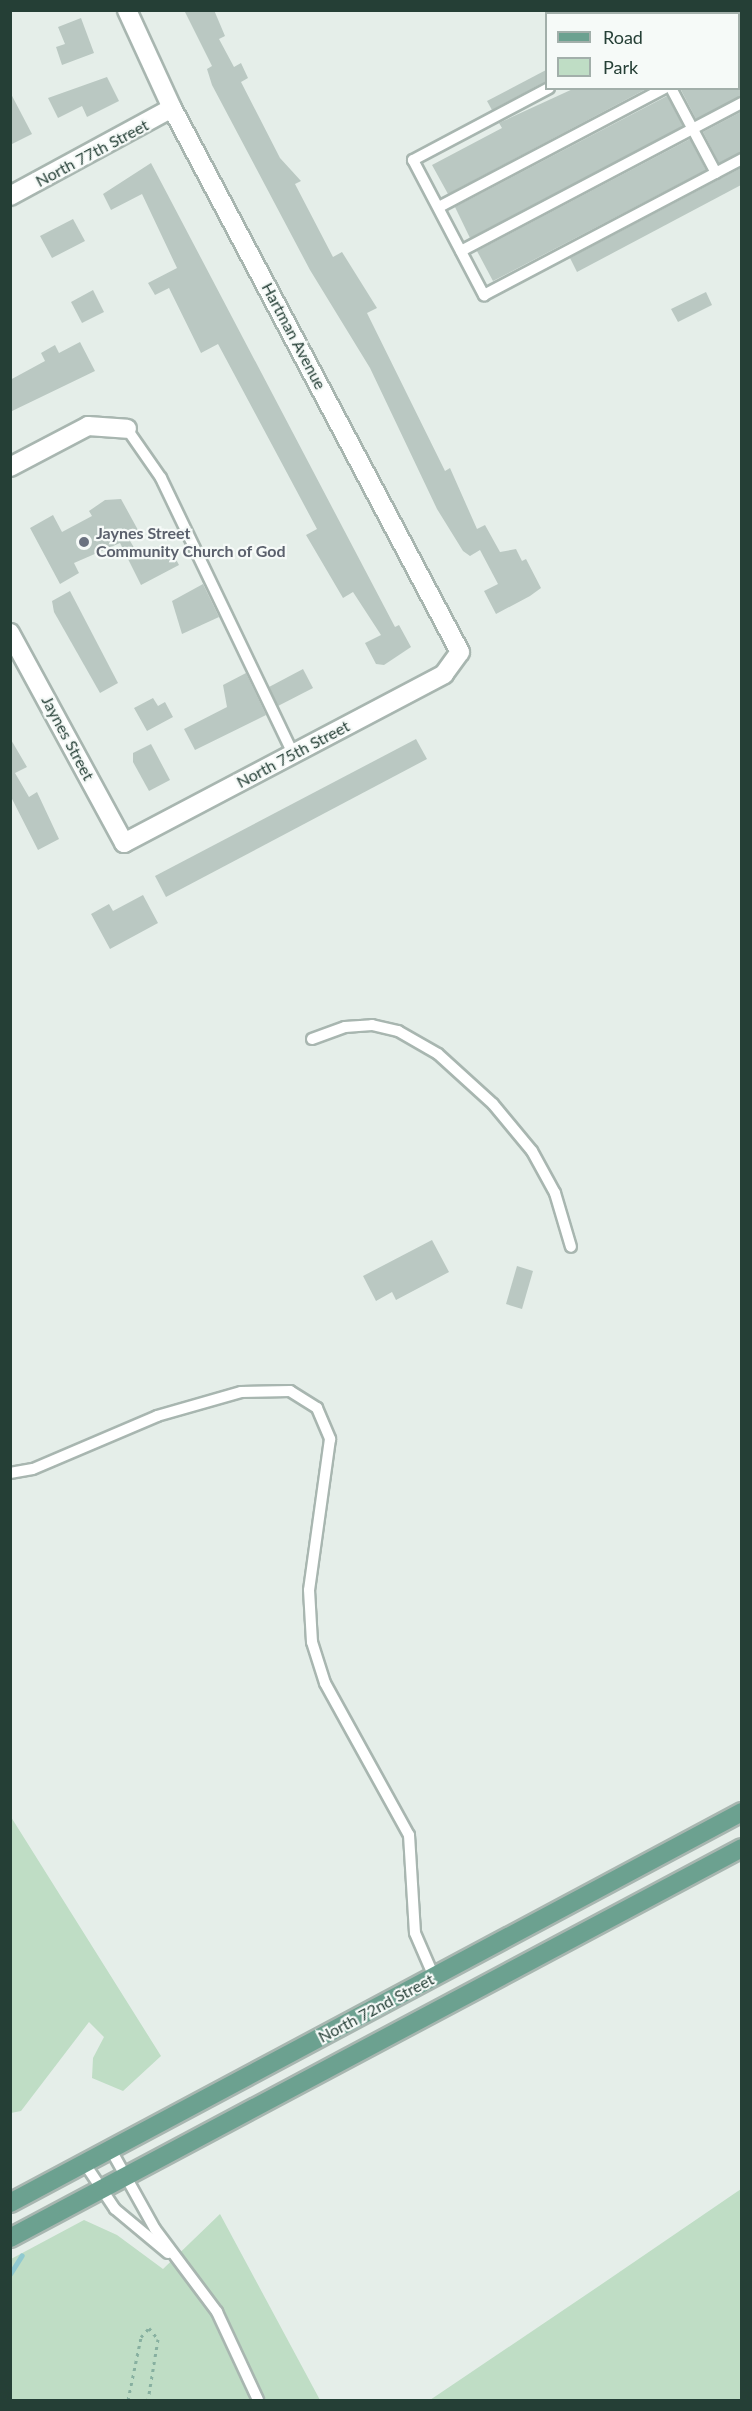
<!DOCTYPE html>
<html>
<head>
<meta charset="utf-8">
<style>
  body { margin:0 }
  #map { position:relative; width:752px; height:2411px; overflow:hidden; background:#e5eee9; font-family:Lato,sans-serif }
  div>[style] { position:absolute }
  .green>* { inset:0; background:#bfddc5 }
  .stream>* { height:5px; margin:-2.5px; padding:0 2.5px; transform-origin:2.5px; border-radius:2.5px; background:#90cad0 }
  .building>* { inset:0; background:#bac8c2 }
  .path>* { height:3px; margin-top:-1.5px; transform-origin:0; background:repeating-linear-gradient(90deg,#87b0a0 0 3px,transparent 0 7.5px) }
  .roads { filter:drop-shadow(2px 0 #a8b6b0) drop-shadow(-2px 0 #a8b6b0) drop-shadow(0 2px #a8b6b0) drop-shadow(0 -2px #a8b6b0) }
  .lane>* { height:10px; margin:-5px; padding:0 5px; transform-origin:5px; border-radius:5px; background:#fff }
  .street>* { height:18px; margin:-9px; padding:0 9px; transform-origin:9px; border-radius:9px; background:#fff }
  .primary>* { height:18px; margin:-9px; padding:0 9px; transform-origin:9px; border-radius:9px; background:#6ca190 }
  .dots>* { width:16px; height:16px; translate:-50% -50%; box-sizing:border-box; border:3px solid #f6faf8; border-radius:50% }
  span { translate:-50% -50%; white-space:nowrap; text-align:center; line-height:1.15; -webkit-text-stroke:4.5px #f6faf8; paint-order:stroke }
  .street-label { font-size:16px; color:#253f36 }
  .worship-label { font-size:16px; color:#5b616d; font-weight:700 }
  .left { translate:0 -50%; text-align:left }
  .frame { position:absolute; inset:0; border:12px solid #253f36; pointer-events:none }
  .legend { position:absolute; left:545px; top:12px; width:195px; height:78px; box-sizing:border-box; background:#f6faf8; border:2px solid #a2afaa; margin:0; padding:8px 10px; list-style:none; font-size:18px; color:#253f36 }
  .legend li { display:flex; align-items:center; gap:12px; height:30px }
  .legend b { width:30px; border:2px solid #a2afaa }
</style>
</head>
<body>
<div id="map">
  <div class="green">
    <div style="clip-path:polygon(11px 1817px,161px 2056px,123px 2091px,92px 2078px,93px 2058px,104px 2037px,89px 2022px,21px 2111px,11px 2113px)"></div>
    <div style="clip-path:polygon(741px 2189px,741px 2400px,430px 2400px,599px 2286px)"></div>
    <div style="clip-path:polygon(220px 2214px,320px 2400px,11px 2400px,11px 2259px,84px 2220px,117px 2235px,163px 2269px)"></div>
  </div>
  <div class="stream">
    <div style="left:10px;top:2274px;width:22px;rotate:-58deg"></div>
  </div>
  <div class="building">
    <div style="clip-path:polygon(184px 10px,214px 10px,225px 36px,219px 39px,234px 67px,241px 63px,248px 78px,241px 82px,280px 158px,301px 181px,295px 184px,333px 257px,342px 252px,377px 308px,367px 313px,445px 471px,450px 468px,477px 529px,485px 525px,500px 552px,516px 549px,522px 561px,526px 559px,541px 588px,530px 596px,496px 614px,484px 591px,498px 584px,480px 550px,470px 556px,463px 551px,437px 509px,370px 368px,310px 270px,212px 85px,207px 69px,212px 66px)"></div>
    <div style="clip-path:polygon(81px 18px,94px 53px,62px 65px,56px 47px,65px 44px,58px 27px)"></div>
    <div style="clip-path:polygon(546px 70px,546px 81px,492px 110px,487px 101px)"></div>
    <div style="clip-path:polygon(107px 77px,119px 101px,87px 117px,82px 106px,58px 118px,48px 98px)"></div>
    <div style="clip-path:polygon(575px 88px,648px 88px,448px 194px,432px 165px,502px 128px,499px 123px)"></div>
    <div style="clip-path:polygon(680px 88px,741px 88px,741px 96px,696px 119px)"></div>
    <div style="clip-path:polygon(10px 92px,32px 134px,10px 145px)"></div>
    <div style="clip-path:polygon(667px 96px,683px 126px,470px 238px,455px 207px)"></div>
    <div style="clip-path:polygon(741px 112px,741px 152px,719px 163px,703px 132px)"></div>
    <div style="clip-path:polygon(690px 139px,706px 170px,493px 281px,477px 251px)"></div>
    <div style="clip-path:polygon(151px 163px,395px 627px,399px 625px,411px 647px,384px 665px,376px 664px,365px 643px,381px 635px,353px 592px,343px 598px,306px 535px,317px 529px,218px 344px,201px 353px,169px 288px,155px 295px,148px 283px,177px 268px,142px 194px,111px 210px,103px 194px)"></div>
    <div style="clip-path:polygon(741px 168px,741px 185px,577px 272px,570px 258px)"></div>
    <div style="clip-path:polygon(73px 219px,85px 241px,52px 258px,40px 236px)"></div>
    <div style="clip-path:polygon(93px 290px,104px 312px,82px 323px,71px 302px)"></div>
    <div style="clip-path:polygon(706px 292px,712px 305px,678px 322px,671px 309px)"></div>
    <div style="clip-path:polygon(80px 342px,95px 371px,10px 412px,10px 380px,45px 361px,41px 353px,55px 345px,59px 353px)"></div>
    <div style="clip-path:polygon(121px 499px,138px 530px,127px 536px,141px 559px,168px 544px,179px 565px,141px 585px,120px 543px,74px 563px,79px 573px,60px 584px,30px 528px,53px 515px,62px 532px,92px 516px,89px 511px,105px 500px)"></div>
    <div style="clip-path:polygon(203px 584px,219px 617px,182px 634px,172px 601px)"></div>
    <div style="clip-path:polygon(70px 591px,118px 683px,100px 693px,54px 612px,52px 601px)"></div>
    <div style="clip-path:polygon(303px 669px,313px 688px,278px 706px,269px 687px)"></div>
    <div style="clip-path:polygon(246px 673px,266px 715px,195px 750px,184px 729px,227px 707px,223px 685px)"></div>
    <div style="clip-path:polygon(153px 698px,158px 706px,165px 702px,173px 717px,147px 731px,134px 708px)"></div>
    <div style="clip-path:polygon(10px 738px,27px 767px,15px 773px,29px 797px,37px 792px,59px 839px,38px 850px,10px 795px)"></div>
    <div style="clip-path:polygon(416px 739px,427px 759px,166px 897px,155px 876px)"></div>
    <div style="clip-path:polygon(151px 744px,170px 780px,149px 791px,133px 762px,133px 753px)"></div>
    <div style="clip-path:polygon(143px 895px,158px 923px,110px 949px,91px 914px,109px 904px,113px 911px)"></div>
    <div style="clip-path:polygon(432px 1240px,449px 1272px,396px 1300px,392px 1292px,376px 1301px,363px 1276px)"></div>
    <div style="clip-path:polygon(517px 1266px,533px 1271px,522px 1309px,506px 1304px)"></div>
  </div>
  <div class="path">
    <div style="left:128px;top:2400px;width:64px;rotate:-78.3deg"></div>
    <div style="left:141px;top:2337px;width:12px;rotate:-48deg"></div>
    <div style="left:149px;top:2328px;width:14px;rotate:51deg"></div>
    <div style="left:158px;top:2339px;width:62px;rotate:99.3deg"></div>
  </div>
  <div class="roads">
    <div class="lane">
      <div style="left:691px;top:14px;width:7px;rotate:-34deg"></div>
      <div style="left:738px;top:50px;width:4px;rotate:-14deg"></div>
      <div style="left:549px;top:88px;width:154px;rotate:152.1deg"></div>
      <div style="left:413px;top:160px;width:153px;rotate:62.3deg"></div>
      <div style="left:484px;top:295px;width:292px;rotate:-27.8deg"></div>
      <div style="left:671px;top:88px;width:96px;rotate:62.1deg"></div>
      <div style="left:439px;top:207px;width:255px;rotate:-27.8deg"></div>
      <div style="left:461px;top:251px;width:318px;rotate:-27.8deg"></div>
      <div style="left:127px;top:429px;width:60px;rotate:55.2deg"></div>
      <div style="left:161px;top:478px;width:306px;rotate:64.4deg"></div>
      <div style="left:312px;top:1039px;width:35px;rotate:-20deg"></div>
      <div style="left:345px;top:1027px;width:27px;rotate:-4deg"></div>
      <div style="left:372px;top:1025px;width:27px;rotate:13deg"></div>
      <div style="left:398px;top:1031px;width:46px;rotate:29.9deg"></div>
      <div style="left:438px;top:1054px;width:74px;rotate:42.3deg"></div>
      <div style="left:493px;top:1104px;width:61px;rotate:50.3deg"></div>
      <div style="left:532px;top:1151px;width:48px;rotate:61.3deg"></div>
      <div style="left:555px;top:1193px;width:56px;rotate:73.5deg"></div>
      <div style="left:10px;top:1473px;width:23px;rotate:-10deg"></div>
      <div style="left:33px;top:1469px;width:135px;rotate:-23.1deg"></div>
      <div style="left:157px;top:1416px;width:87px;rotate:-15.9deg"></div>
      <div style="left:241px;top:1392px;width:49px;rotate:-1.2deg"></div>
      <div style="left:290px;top:1391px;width:32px;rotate:32deg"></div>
      <div style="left:317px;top:1408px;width:34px;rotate:67deg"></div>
      <div style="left:330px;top:1439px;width:152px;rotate:97.9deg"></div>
      <div style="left:309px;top:1590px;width:52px;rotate:86.7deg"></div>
      <div style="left:312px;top:1642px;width:43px;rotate:72.4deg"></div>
      <div style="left:325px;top:1683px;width:174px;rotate:61.1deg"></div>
      <div style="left:409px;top:1835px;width:98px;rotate:86.5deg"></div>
      <div style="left:415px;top:1933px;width:48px;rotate:66.6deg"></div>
      <div style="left:111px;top:2150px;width:90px;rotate:60.9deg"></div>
      <div style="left:155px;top:2229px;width:104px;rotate:53.2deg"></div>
      <div style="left:217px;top:2312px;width:97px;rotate:65deg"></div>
      <div style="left:85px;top:2164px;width:54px;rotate:56.3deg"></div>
      <div style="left:115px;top:2209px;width:69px;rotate:39.7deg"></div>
    </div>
    <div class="street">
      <div style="left:10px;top:196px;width:184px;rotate:-28.5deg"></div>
      <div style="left:10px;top:467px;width:88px;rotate:-27.7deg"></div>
      <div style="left:88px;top:426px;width:39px;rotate:4deg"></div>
      <div style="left:10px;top:633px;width:239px;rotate:61.5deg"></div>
      <div style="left:124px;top:843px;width:362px;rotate:-27.8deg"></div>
      <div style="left:444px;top:674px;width:27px;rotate:-54deg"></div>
      <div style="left:460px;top:652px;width:616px;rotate:-117.9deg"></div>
      <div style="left:172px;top:108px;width:108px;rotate:-114.7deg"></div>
    </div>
    <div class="primary">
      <div style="left:10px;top:2203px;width:830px;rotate:-28.11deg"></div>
      <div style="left:10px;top:2238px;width:829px;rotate:-28.05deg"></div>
    </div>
  </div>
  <div class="dots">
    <div style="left:84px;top:542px;background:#6b7280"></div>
  </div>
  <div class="street-label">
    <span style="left:92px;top:153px;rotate:-28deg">North 77th Street</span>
    <span style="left:294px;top:336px;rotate:62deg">Hartman Avenue</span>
    <span style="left:68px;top:738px;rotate:62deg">Jaynes Street</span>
    <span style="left:293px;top:754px;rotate:-28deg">North 75th Street</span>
    <span style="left:376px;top:2008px;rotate:-28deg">North 72nd Street</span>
  </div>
  <div class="worship-label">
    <span class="left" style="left:96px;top:542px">Jaynes Street<br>Community Church of God</span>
  </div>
  <div class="frame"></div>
  <ul class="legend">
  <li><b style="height:8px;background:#6ca190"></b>Road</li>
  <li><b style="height:16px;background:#bfddc5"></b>Park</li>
  </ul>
</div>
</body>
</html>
